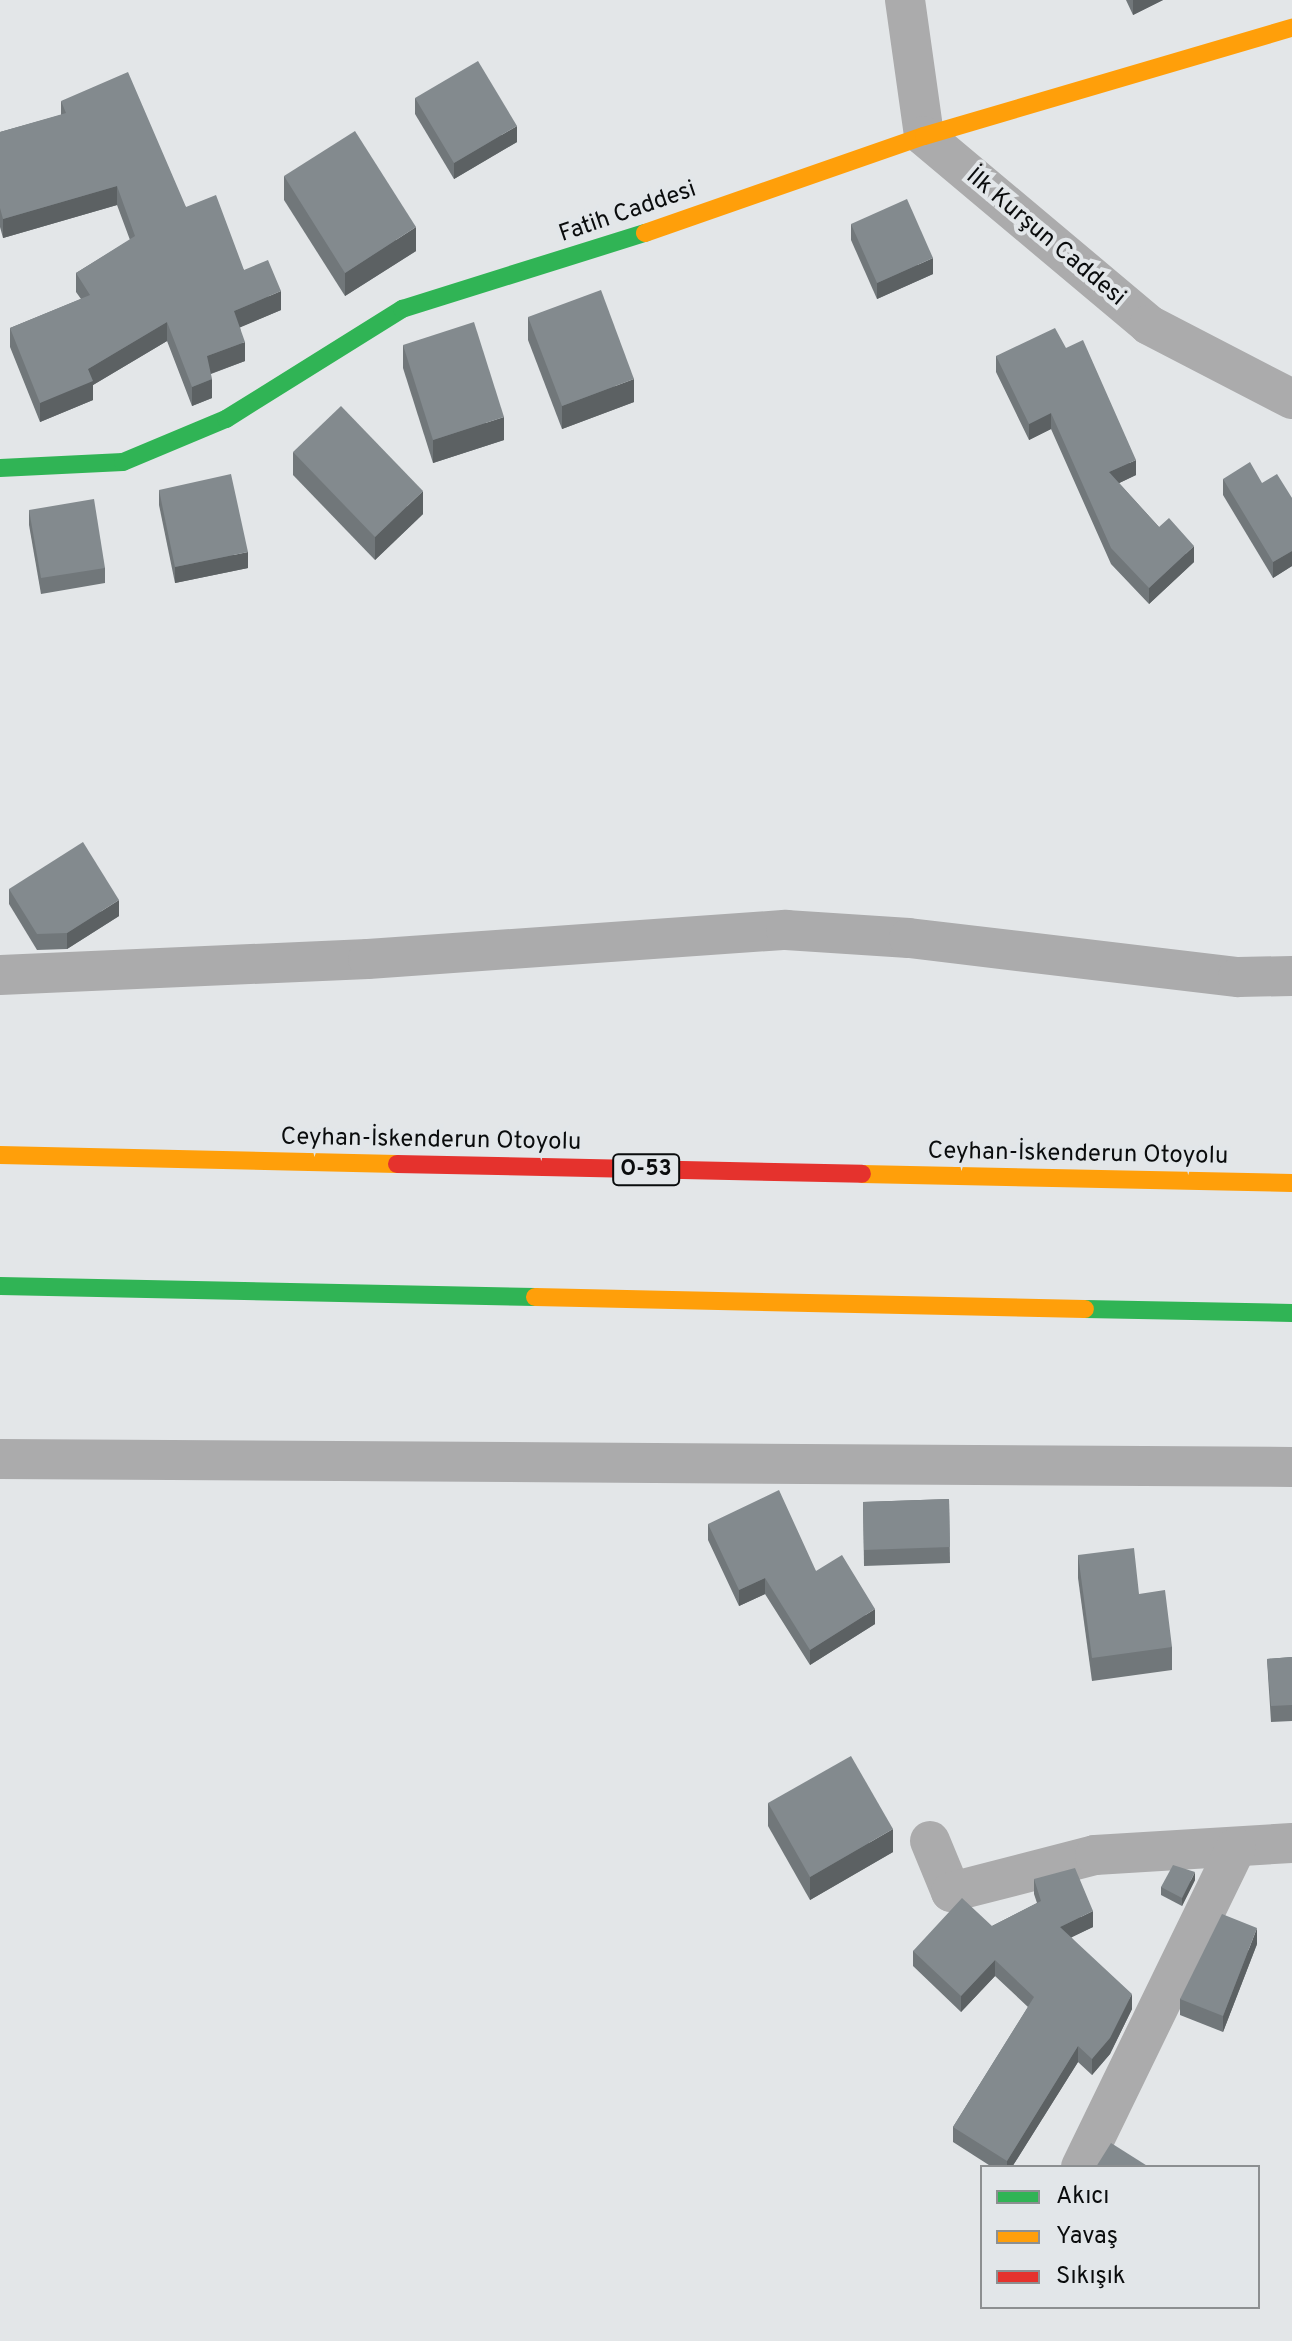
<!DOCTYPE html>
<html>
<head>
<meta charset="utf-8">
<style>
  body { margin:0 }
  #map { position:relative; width:1292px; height:2341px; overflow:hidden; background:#e3e6e8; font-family:Overpass,sans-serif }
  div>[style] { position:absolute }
  .street>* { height:40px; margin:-20px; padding:0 20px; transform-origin:20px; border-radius:20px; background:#ababac }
  .fast>* { height:18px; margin:-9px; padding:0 9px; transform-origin:9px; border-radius:9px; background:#30b455 }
  .slow>* { height:18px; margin:-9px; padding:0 9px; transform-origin:9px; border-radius:9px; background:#ff9f0a }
  .jam>* { height:18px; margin:-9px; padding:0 9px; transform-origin:9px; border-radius:9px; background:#e5322d }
  .wall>* { inset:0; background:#71777a }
  .shaded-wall>* { inset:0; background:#5c6163 }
  .building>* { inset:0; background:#838a8e }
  span { translate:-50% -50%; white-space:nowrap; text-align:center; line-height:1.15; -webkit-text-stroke:8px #e2e6e9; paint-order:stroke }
  .shield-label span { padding:2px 6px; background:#e2e6e9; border:2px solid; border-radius:6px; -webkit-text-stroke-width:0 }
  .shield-label { font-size:22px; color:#0a0c0d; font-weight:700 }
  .street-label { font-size:24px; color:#0a0c0d }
  .legend { position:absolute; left:980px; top:2165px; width:280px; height:144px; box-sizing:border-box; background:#e2e6e9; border:2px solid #8c8f91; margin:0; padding:10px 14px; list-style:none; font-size:24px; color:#0a0c0d }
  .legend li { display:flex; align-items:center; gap:16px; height:40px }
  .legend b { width:40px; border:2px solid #8c8f91 }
</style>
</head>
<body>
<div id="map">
  <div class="street">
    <div style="left:905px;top:0;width:137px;rotate:82deg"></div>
    <div style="left:924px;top:136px;width:294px;rotate:40deg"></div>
    <div style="left:1149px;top:325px;width:161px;rotate:27.4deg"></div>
    <div style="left:0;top:975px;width:368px;rotate:-2.5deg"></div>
    <div style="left:368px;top:959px;width:419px;rotate:-4deg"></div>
    <div style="left:786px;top:930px;width:123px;rotate:3.7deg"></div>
    <div style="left:909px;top:938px;width:331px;rotate:6.8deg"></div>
    <div style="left:1238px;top:977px;width:54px;rotate:-1.1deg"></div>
    <div style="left:0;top:1459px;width:1292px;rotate:0.35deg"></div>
    <div style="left:930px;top:1841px;width:55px;rotate:67.6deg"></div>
    <div style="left:951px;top:1892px;width:149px;rotate:-14.4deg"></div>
    <div style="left:1095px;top:1855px;width:197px;rotate:-3.5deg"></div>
    <div style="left:1081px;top:2167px;width:355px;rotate:-64.1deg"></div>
  </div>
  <div class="fast">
    <div style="left:0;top:468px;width:123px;rotate:-2.8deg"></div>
    <div style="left:123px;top:462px;width:112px;rotate:-22.7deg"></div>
    <div style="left:226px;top:419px;width:208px;rotate:-32deg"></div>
    <div style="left:402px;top:309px;width:255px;rotate:-17.4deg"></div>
    <div style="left:0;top:1286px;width:535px;rotate:1.18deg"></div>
    <div style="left:1085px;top:1309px;width:207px;rotate:1.1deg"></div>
  </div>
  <div class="slow">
    <div style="left:645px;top:233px;width:295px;rotate:-19.2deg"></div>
    <div style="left:924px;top:136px;width:384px;rotate:-16.4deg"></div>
    <div style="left:0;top:1155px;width:397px;rotate:1.3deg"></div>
    <div style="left:862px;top:1174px;width:430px;rotate:1.2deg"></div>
    <div style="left:535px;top:1297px;width:550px;rotate:1.25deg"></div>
  </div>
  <div class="jam">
    <div style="left:397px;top:1164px;width:465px;rotate:1.2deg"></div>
  </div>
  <div class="wall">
    <div style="clip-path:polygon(1126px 0,1163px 0,1133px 15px)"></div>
    <div style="clip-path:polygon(415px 98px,517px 142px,454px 179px,415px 114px)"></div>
    <div style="clip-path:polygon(61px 101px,186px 207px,281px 310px,240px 327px,245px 361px,211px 374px,212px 398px,192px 406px,167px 341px,93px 385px,93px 400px,40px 422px,10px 347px,10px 328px,81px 299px,76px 292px,76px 273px,130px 240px,117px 205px,3px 238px,0 227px,0 132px,61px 115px)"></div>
    <div style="clip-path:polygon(284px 176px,416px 251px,345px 296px,284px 200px)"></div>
    <div style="clip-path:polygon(851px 224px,933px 274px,877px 299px,851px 240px)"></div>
    <div style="clip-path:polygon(528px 317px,634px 402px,562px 429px,528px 340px)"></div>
    <div style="clip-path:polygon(403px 345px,504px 440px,433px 463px,403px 368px)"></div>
    <div style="clip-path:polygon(1066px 348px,1136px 475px,1119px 483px,1159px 527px,1194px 562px,1149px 604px,1111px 564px,1051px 429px,1029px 440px,996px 372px,996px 356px)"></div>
    <div style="clip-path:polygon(293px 452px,423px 514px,375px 560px,293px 475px)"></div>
    <div style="clip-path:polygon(1223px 479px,1292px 498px,1292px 566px,1273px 578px,1223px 495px)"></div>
    <div style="clip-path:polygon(159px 490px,248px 568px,175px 583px,159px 505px)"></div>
    <div style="clip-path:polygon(29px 510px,105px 568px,105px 583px,41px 594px,29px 525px)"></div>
    <div style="clip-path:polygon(9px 889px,119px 916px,67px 949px,37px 950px,9px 904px)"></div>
    <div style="clip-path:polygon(949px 1499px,950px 1563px,864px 1566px,863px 1502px)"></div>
    <div style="clip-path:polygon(708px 1524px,816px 1571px,875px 1624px,810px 1665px,765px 1594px,739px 1606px,708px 1540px)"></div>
    <div style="clip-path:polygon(1078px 1555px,1172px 1647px,1172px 1670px,1092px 1681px,1078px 1578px)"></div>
    <div style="clip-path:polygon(1292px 1657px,1292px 1721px,1271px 1722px,1267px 1659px)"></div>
    <div style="clip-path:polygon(768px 1803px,893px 1852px,810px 1900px,768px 1826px)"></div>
    <div style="clip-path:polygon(1034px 1879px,1093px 1927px,1071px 1937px,1132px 2009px,1110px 2054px,1092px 2075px,1078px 2062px,1012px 2167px,992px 2167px,953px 2142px,953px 2127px,1028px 2007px,995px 1976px,961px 2012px,913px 1966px,913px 1951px,992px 1926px,1037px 1903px,1034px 1894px)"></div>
    <div style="clip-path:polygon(1195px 1880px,1182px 1906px,1161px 1895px,1161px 1887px)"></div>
    <div style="clip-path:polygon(1257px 1944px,1223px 2032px,1180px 2015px,1180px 1999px)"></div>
  </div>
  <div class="shaded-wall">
    <div style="clip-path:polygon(1133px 0,1163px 0,1133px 15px)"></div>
    <div style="clip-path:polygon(517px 126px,517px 142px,454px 179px,454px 163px)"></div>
    <div style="clip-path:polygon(117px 186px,117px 205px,3px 238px,3px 219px)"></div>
    <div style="clip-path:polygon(416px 227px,416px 251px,345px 296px,345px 273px)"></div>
    <div style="clip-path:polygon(933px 258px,933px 274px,877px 299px,877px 283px)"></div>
    <div style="clip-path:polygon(281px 291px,281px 310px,234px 330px,234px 311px)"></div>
    <div style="clip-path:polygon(167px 322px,167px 341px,93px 385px,93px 400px,40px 422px,40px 403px,88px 369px)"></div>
    <div style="clip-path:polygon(245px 342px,245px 361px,207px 375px,207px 356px)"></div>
    <div style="clip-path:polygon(212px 379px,212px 398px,192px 406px,192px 387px)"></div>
    <div style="clip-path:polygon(634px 379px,634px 402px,562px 429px,562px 406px)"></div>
    <div style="clip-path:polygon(1051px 413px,1051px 429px,1029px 440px,1029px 424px)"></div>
    <div style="clip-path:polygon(504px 417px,504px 440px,433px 463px,433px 440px)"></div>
    <div style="clip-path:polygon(1136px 460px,1136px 475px,1109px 488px,1109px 472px)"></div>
    <div style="clip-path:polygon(423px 491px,423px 514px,375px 560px,375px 537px)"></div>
    <div style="clip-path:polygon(1194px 546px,1194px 562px,1149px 604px,1149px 588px)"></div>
    <div style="clip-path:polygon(1292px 551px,1292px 566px,1273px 578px,1273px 562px)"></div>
    <div style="clip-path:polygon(248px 552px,248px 568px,175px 583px,175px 567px)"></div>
    <div style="clip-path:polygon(119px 900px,119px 916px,67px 949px,67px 933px)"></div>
    <div style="clip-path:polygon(765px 1578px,765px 1594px,739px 1606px,739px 1590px)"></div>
    <div style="clip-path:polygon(875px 1609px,875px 1624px,810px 1665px,810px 1650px)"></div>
    <div style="clip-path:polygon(893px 1829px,893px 1852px,810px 1900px,810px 1877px)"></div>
    <div style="clip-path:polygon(1195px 1872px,1195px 1880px,1182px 1906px,1182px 1898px)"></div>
    <div style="clip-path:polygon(1093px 1911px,1093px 1927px,1060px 1943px,1060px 1927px)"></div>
    <div style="clip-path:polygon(1257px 1928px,1257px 1944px,1223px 2032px,1223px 2016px)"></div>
    <div style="clip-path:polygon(995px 1960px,995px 1976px,961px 2012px,961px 1996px)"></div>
    <div style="clip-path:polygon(1132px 1994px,1132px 2009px,1110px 2054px,1092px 2075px,1092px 2059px)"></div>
    <div style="clip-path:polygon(1078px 2046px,1078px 2062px,1012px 2167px,1007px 2167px,1007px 2161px)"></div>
  </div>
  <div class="building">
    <div style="clip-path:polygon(478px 61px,517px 126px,454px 163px,415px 98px)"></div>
    <div style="clip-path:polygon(128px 72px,186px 207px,216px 195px,244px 270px,268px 260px,281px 291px,234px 311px,245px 342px,207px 356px,212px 379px,192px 387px,167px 322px,88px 369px,93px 381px,40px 403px,10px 328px,90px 295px,76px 273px,135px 236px,117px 186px,3px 219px,0 208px,0 132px,66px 113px,61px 101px)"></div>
    <div style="clip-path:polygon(355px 131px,416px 227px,345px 273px,284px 176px)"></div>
    <div style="clip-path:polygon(907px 199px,933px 258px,877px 283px,851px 224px)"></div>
    <div style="clip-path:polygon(601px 290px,634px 379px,562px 406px,528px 317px)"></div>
    <div style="clip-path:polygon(474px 322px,504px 417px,433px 440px,403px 345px)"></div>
    <div style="clip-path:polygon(1055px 328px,1066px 348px,1083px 340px,1136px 460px,1109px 472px,1159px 527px,1169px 518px,1194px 546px,1149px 588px,1111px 548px,1051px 413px,1029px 424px,996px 356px)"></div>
    <div style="clip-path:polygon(341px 406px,423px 491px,375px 537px,293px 452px)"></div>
    <div style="clip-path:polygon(1250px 462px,1262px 483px,1277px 474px,1292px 498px,1292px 551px,1273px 562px,1223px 479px)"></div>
    <div style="clip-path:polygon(231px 474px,248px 552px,175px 567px,159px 490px)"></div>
    <div style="clip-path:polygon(94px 499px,105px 568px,41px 578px,29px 510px)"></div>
    <div style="clip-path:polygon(83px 842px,119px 900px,67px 933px,37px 934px,9px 889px)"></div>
    <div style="clip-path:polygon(779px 1490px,816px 1571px,842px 1555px,875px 1609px,810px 1650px,765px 1578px,739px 1590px,708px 1524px)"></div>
    <div style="clip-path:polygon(949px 1499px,950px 1547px,864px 1550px,863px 1502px)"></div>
    <div style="clip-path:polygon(1134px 1548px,1139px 1594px,1165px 1590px,1172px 1647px,1092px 1658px,1078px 1555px)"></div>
    <div style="clip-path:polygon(1292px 1657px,1292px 1705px,1271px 1706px,1267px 1659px)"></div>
    <div style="clip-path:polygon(851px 1756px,893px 1829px,810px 1877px,768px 1803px)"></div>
    <div style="clip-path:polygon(1173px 1865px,1195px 1872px,1182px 1898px,1161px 1887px)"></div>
    <div style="clip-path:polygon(1075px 1868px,1093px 1911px,1060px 1927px,1132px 1994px,1110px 2038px,1092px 2059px,1078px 2046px,1007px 2161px,953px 2127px,1034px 1997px,995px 1960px,961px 1996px,913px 1951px,962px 1898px,992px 1926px,1041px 1901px,1034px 1879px)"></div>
    <div style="clip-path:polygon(1222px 1914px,1257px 1928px,1223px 2016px,1180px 1999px)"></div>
    <div style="clip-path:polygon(1111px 2143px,1149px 2167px,1096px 2167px)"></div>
  </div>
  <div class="shield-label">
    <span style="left:646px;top:1170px">O-53</span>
  </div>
  <div class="street-label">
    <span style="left:628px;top:213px;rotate:-19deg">Fatih Caddesi</span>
    <span style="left:1045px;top:238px;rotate:40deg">İlk Kurşun Caddesi</span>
    <span style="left:431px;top:1141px;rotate:1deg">Ceyhan-İskenderun Otoyolu</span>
    <span style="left:1078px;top:1155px;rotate:1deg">Ceyhan-İskenderun Otoyolu</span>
  </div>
  <ul class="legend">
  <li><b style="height:10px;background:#30b455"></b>Akıcı</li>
  <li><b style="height:10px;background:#ff9f0a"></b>Yavaş</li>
  <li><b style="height:10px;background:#e5322d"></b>Sıkışık</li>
  </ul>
</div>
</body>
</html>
